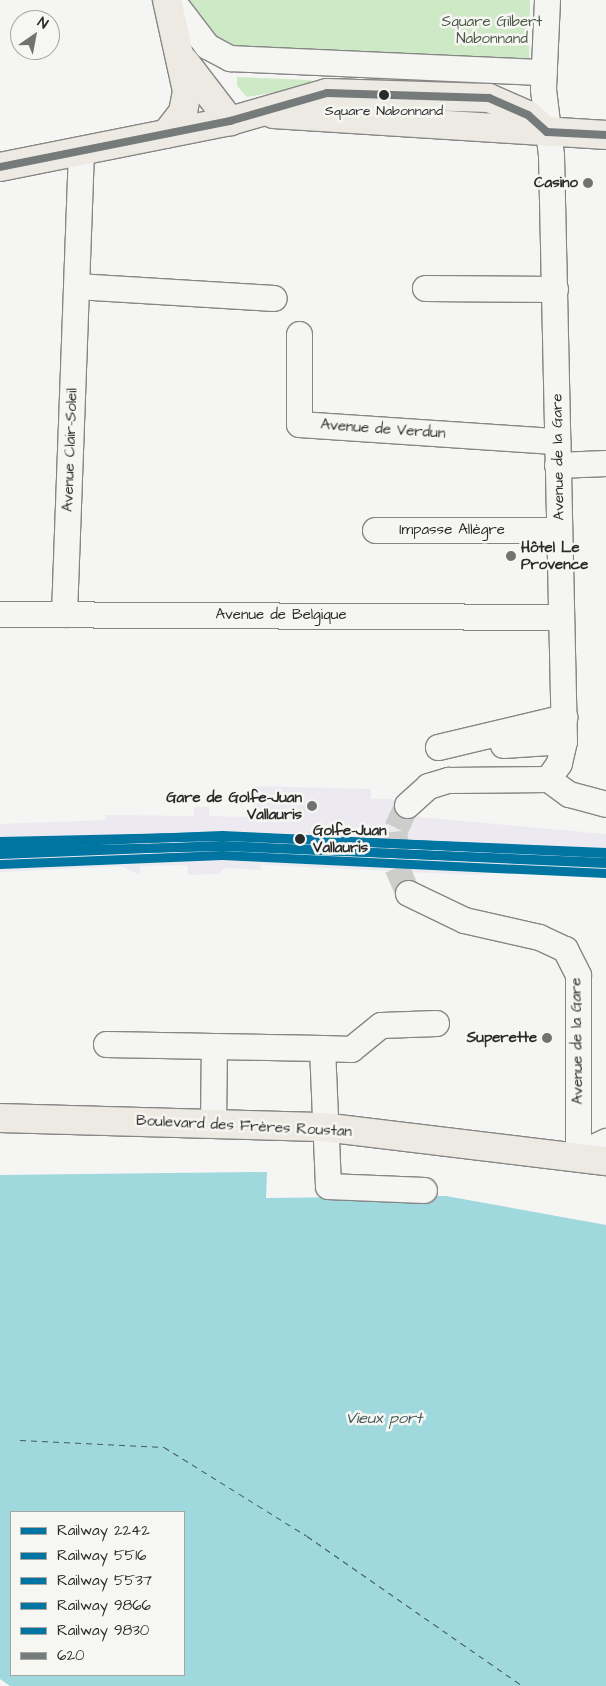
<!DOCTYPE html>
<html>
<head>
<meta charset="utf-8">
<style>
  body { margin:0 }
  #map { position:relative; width:606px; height:1686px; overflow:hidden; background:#f5f5f3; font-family:"Architects Daughter",sans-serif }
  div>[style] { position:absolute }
  .built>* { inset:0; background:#eceaf0 }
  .green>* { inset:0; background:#cee9c5 }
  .water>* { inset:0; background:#9fd8dd }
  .ferry>* { height:1px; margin-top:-0.5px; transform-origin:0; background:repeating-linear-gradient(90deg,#435b5d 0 6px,transparent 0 11px) }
  .minor-tunnel>* { height:25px; margin-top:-12.5px; transform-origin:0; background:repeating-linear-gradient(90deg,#cdcdcb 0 25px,transparent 0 37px) }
  .roads { filter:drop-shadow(1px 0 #868685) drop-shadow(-1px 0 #868685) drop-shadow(0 1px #868685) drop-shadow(0 -1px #868685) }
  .minor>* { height:25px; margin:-12.5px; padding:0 12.5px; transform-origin:12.5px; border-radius:12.5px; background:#f5f5f3 }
  .major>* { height:28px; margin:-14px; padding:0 14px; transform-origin:14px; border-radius:14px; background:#edeae4 }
  .bus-1>* { height:8px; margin:-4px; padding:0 4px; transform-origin:4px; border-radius:4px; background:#757a7b }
  .rail-1>* { height:9px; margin:-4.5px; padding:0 4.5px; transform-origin:4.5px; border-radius:4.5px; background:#0075a1 }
  .rail-2>* { height:9px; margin:-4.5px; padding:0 4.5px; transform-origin:4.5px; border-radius:4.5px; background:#0075a1 }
  .rail-3>* { height:9px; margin:-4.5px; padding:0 4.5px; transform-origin:4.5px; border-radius:4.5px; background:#0075a1 }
  .rail-4>* { height:9px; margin:-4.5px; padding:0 4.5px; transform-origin:4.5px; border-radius:4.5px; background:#0075a1 }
  .rail-5>* { height:9px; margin:-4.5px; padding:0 4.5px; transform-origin:4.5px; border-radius:4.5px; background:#0075a1 }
  .dots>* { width:14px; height:14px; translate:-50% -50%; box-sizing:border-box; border:2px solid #f6f6f2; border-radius:50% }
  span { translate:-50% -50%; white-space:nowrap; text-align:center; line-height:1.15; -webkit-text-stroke:5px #f6f6f2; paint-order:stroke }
  .bus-label { font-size:14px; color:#2b2b2b }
  .park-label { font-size:15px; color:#4c5848 }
  .poi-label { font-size:15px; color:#2b2b2b; font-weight:700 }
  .right { translate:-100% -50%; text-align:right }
  .left { translate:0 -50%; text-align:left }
  .street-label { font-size:15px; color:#2b2b2b }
  .stop-label { font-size:15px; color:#2b2b2b; font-weight:700 }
  .water-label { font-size:16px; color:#435b5d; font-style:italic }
  .legend { position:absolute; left:10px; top:1511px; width:175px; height:165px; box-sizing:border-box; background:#f6f6f2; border:1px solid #a5a5a2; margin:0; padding:6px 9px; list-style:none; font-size:15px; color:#2b2b2b }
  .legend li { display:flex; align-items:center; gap:10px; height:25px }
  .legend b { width:25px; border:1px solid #a5a5a2 }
  .north { position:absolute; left:10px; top:10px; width:50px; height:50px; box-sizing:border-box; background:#f6f6f2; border:1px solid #a5a5a2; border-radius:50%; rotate:33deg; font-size:14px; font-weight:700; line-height:20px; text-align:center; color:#2b2b2b }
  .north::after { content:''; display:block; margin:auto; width:18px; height:22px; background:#727271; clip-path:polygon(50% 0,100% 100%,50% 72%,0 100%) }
</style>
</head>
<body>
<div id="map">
  <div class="built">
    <div style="clip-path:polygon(254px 786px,371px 789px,371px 799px,392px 799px,418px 817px,606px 834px,606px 874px,517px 870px,475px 875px,261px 865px,261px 870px,225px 868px,218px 874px,188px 875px,187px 865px,140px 866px,140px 875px,121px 866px,0 872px,0 824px,105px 820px,106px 815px,194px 816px,194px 807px,209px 807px,209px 816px,253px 817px)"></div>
  </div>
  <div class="green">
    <div style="clip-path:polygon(185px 0,530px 0,529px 61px,226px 46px,204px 28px)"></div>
    <div style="clip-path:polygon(237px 77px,311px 80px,312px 86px,247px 97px,237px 86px)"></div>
  </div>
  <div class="water">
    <div style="clip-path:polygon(evenodd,267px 1172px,266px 1198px,446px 1196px,606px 1225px,606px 1686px,10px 1686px,0 1679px,0 1175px,267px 1172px,11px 1512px,184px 1512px,184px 1675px,11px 1675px,11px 1512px)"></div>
  </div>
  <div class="ferry">
    <div style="left:20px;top:1440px;width:144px;rotate:2.8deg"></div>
    <div style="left:164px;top:1447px;width:168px;rotate:31.9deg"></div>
    <div style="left:307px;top:1536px;width:263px;rotate:34.8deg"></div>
  </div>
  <div class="minor-tunnel">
    <div style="left:407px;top:805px;width:29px;rotate:115deg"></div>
    <div style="left:395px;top:831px;width:36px;rotate:87deg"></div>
    <div style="left:397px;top:867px;width:28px;rotate:67deg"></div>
  </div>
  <div class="roads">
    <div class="minor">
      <div style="left:172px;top:0;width:58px;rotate:52.7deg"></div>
      <div style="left:207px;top:46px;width:26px;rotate:28deg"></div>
      <div style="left:230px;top:58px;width:314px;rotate:2.6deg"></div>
      <div style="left:547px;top:0;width:89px;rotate:92.6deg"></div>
      <div style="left:543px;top:89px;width:66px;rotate:83.1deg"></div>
      <div style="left:551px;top:155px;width:586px;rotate:88.73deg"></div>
      <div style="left:564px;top:741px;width:23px;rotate:103deg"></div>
      <div style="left:559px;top:763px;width:19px;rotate:125deg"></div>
      <div style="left:76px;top:286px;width:198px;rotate:3.5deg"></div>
      <div style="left:425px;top:288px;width:130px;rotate:0.4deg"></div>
      <div style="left:299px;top:334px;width:90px;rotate:90deg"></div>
      <div style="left:299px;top:424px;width:259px;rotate:3.8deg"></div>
      <div style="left:557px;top:465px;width:49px;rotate:-2.3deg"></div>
      <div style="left:375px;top:530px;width:184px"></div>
      <div style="left:0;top:614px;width:561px;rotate:0.31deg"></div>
      <div style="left:64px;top:614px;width:463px;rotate:-87.9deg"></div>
      <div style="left:503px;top:745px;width:61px;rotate:-3.8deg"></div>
      <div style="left:438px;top:747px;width:130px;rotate:-13.4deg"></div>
      <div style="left:548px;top:779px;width:26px;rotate:36deg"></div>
      <div style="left:569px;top:794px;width:38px;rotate:15deg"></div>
      <div style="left:407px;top:805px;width:28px;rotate:-42deg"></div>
      <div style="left:428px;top:786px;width:21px;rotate:-17deg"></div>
      <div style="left:448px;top:780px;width:100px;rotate:-0.6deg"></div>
      <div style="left:408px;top:893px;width:62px;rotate:25.7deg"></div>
      <div style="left:464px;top:920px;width:77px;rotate:12.8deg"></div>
      <div style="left:539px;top:937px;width:29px;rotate:25deg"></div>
      <div style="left:565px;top:949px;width:29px;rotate:63deg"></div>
      <div style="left:578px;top:975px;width:179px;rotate:90deg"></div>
      <div style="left:578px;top:1154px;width:31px;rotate:-25deg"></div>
      <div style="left:106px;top:1044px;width:108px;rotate:1.1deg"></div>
      <div style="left:322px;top:1048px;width:29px;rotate:2deg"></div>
      <div style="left:351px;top:1049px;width:38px;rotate:-39deg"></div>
      <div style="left:381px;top:1025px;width:55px;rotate:-2.1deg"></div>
      <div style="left:213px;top:1124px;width:78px;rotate:-89.3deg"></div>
      <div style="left:214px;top:1046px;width:108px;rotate:1.1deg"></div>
      <div style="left:322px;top:1048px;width:138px;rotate:87.5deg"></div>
      <div style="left:328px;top:1186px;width:96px;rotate:2.4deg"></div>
    </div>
    <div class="major">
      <div style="left:184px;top:61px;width:76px;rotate:52.5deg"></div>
      <div style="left:273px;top:114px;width:334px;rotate:3.6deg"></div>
      <div style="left:166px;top:134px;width:28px;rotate:-52deg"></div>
      <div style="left:183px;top:112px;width:21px;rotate:-79deg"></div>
      <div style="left:187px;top:91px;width:93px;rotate:-102.4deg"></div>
      <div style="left:0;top:167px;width:235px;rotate:-11.3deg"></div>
      <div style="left:230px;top:121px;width:101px;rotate:-16.1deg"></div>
      <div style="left:327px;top:93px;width:162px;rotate:1.8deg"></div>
      <div style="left:489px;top:98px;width:43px;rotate:23.6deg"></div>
      <div style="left:528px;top:115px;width:25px;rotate:42deg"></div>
      <div style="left:0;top:1118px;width:323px;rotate:1.6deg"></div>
      <div style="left:323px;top:1127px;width:285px;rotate:6.9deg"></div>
    </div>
  </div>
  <div class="bus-1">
    <div style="left:0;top:167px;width:235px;rotate:-11.3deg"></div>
    <div style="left:230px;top:121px;width:101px;rotate:-16.1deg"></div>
    <div style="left:327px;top:93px;width:162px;rotate:1.8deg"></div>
    <div style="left:489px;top:98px;width:43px;rotate:23.6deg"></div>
    <div style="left:528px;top:115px;width:25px;rotate:42deg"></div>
    <div style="left:547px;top:132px;width:59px;rotate:2.9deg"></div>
  </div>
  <div class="rail-1">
    <div style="left:0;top:854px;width:222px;rotate:-2.3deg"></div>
    <div style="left:222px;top:845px;width:384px;rotate:2.7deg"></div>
  </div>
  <div class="rail-2">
    <div style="left:0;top:864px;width:222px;rotate:-2.3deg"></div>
    <div style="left:222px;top:855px;width:384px;rotate:2.7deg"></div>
  </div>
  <div class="rail-3">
    <div style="left:0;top:841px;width:224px;rotate:-1.3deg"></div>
    <div style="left:224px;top:836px;width:382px;rotate:2.4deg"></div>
  </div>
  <div class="rail-4">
    <div style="left:0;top:844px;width:222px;rotate:-2.3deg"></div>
    <div style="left:222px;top:835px;width:384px;rotate:2.7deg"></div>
  </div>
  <div class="rail-5">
    <div style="left:0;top:851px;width:224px;rotate:-1.3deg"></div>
    <div style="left:224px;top:846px;width:382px;rotate:2.4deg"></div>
  </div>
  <div class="dots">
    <div style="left:384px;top:95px;background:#2b2b2b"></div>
    <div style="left:588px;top:183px;background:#727271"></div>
    <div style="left:511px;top:556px;background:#727271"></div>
    <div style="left:312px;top:806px;background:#727271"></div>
    <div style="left:300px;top:839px;background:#2b2b2b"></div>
    <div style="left:547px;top:1038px;background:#727271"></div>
  </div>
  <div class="bus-label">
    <span style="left:384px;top:111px">Square Nabonnand</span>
  </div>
  <div class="park-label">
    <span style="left:492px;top:30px">Square Gilbert<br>Nabonnand</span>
  </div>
  <div class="poi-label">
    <span class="right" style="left:578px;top:183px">Casino</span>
    <span class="left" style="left:521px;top:556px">Hôtel Le<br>Provence</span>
    <span class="right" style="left:302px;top:806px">Gare de Golfe-Juan<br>Vallauris</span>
    <span class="right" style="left:537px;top:1038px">Superette</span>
  </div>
  <div class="street-label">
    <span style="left:383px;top:429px;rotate:4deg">Avenue de Verdun</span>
    <span style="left:70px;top:450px;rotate:-88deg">Avenue Clair-Soleil</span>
    <span style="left:558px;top:457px;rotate:-91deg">Avenue de la Gare</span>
    <span style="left:452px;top:530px">Impasse Allègre</span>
    <span style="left:281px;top:615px">Avenue de Belgique</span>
    <span style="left:577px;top:1041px;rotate:-91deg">Avenue de la Gare</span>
    <span style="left:244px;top:1126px;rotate:3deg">Boulevard des Frères Roustan</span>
  </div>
  <div class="stop-label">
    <span class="left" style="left:313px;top:839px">Golfe-Juan<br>Vallauris</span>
  </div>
  <div class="water-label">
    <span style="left:384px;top:1418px">Vieux port</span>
  </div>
  <ul class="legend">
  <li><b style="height:6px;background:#0075a1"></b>Railway 2242</li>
  <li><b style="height:6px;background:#0075a1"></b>Railway 5516</li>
  <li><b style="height:6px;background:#0075a1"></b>Railway 5537</li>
  <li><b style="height:6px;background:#0075a1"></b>Railway 9866</li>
  <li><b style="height:6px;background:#0075a1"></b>Railway 9830</li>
  <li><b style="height:6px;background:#757a7b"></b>620</li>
  </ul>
  <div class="north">N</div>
</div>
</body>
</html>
